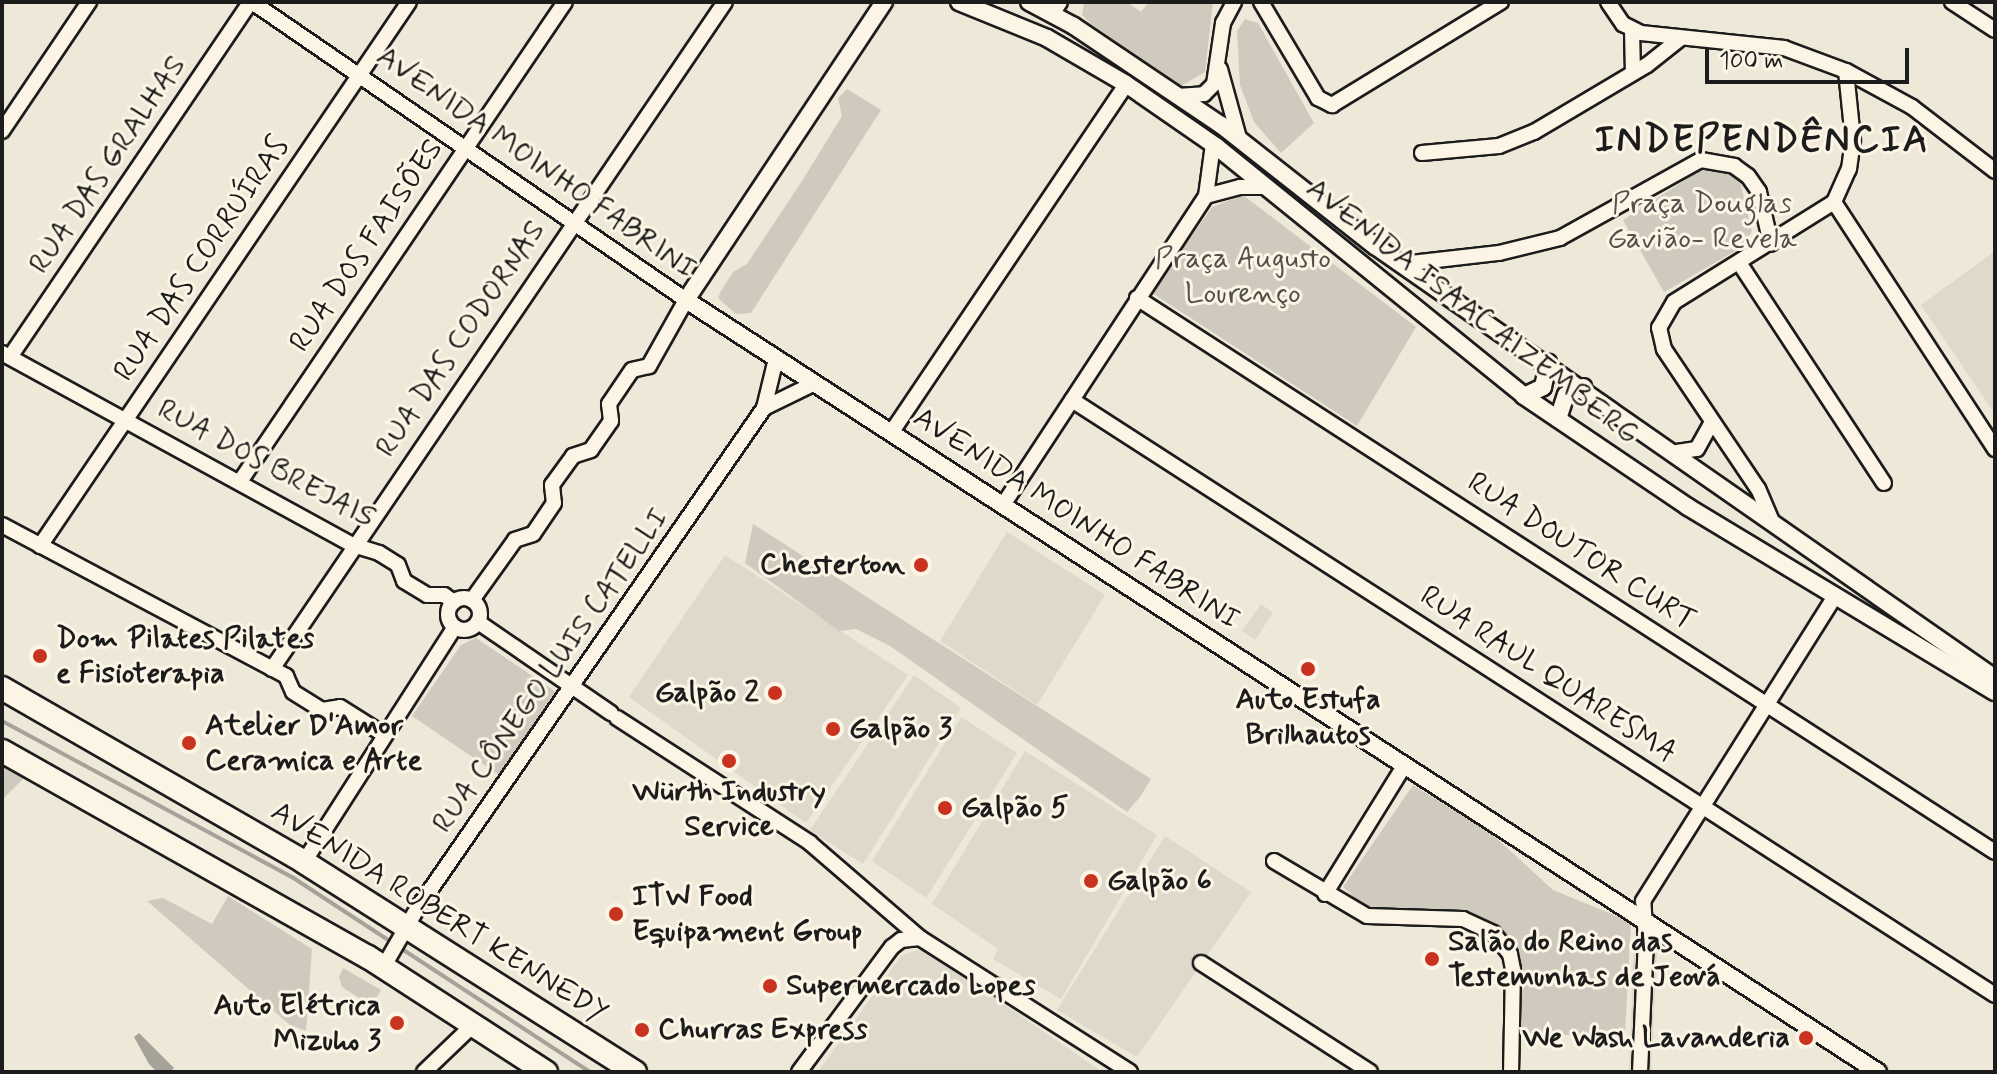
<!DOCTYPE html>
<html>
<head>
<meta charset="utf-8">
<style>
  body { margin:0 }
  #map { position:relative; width:1997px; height:1074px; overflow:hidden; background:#eee8d9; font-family:Mynerve,sans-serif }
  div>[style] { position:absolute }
  .built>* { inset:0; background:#ded9cb }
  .green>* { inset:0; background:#cfcabd }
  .water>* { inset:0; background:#a7a299 }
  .stream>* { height:4px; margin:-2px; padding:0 2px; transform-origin:2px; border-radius:2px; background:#a7a299 }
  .roads { filter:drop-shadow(2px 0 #1c1c1c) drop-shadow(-2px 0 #1c1c1c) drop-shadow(0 2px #1c1c1c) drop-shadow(0 -2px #1c1c1c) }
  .minor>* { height:14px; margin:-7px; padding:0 7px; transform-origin:7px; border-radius:7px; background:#fcf5e5 }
  .minor>.ring { margin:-7px; padding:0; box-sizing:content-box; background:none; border:14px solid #fcf5e5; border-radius:50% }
  .tertiary>* { height:16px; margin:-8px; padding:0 8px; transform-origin:8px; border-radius:8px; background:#fcf5e5 }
  .primary>* { height:22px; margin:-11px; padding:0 11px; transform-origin:11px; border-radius:11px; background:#fcf5e5 }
  .dots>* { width:22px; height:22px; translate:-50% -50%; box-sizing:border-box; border:4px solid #fcf5e5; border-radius:50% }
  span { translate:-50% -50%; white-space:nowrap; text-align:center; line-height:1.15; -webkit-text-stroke:6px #fcf5e5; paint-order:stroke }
  .street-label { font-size:30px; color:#1c1c1c }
  .park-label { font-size:30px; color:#52504c }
  .poi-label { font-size:30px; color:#1c1c1c; font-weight:700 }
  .right { translate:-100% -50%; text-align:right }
  .left { translate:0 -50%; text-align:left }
  .district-label { font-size:38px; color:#1c1c1c; font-weight:700; letter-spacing:2px }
  .frame { position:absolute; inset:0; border:4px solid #1c1c1c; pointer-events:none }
  .scale { position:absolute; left:1705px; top:48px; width:204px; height:36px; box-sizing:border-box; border:4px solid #1c1c1c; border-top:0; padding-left:10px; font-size:24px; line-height:28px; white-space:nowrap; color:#1c1c1c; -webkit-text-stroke:6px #fcf5e5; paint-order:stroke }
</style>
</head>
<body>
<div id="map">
  <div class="built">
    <div style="clip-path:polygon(1995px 251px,1995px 414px,1921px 305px)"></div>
    <div style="clip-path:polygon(1007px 532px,1105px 595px,1037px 705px,940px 641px)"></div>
    <div style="clip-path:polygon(725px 555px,908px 675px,806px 823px,629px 697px)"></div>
    <div style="clip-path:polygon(1261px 604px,1273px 613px,1255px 640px,1242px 631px)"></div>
    <div style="clip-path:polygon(914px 675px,961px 708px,863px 864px,810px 830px)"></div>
    <div style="clip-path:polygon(961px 717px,1017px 753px,926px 898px,872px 861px)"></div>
    <div style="clip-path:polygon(1025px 751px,1157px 835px,1061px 999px,993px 959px,998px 949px,932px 904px)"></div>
    <div style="clip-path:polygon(1165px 836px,1251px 892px,1137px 1057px,1057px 1010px)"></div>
    <div style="clip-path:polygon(1634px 940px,1657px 949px,1651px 1072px,1629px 1072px)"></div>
    <div style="clip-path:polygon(917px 950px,929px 952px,1102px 1072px,818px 1072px,901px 956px)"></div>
  </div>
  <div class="green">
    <div style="clip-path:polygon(1084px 2px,1127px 2px,1141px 12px,1149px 2px,1213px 2px,1205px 72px,1181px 86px,1091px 24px,1082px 15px)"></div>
    <div style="clip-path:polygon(1245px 19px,1258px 23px,1314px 123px,1281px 153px,1254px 122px,1240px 85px,1237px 31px)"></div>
    <div style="clip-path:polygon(847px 89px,881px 110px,751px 313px,736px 314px,718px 298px,721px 291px,733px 272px,747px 264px,802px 181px,842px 116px,838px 98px)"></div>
    <div style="clip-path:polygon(1701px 170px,1722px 171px,1740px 181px,1752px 232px,1739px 249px,1664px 292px,1623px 220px)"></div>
    <div style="clip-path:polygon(1243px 195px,1416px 327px,1357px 426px,1152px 293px,1212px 207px)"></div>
    <div style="clip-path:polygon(753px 524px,1151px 779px,1140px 797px,1127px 812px,890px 646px,856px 629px,839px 631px,745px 563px)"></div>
    <div style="clip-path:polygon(476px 638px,556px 692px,499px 775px,412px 716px,461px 645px)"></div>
    <div style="clip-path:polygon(2px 764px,25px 777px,2px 800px)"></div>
    <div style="clip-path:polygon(1413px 785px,1493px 835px,1553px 890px,1631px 922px,1625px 1035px,1520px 1035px,1518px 960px,1494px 926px,1452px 910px,1395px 911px,1363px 905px,1343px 887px)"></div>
    <div style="clip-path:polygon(228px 896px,312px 949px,306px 1031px,290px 1025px,147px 901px,163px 898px,212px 924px)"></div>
    <div style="clip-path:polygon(343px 968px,381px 990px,377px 997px,362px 1000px,342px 987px,339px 977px)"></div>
  </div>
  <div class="water">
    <div style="clip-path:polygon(139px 1033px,174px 1068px,170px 1072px,157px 1072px,149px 1064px,134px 1037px)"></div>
  </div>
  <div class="stream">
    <div style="left:2px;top:721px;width:333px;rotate:28.3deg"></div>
    <div style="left:295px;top:879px;width:353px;rotate:33.2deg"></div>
  </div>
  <div class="roads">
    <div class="minor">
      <div style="left:252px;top:2px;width:526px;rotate:34.47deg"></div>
      <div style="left:686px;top:300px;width:76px;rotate:119.3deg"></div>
      <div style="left:649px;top:366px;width:17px;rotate:167deg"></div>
      <div style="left:632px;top:370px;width:41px;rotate:124.1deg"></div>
      <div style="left:609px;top:404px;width:17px;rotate:83deg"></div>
      <div style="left:611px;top:421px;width:35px;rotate:125deg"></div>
      <div style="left:591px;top:450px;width:19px;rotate:162deg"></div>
      <div style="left:573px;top:456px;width:36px;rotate:126deg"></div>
      <div style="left:552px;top:485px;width:18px;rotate:84deg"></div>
      <div style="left:554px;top:503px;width:37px;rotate:124deg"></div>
      <div style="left:533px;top:534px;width:19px;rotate:162deg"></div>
      <div style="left:515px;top:540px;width:74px;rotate:125.6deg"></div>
      <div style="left:1261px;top:2px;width:112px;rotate:59.3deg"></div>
      <div style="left:1318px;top:98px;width:16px;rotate:27deg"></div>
      <div style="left:1332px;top:105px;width:198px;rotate:-31.4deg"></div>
      <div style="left:1608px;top:2px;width:27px;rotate:56deg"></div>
      <div style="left:1623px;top:24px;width:20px;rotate:27deg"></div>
      <div style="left:1641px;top:33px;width:144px;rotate:6deg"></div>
      <div style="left:1784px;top:48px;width:66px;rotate:20.4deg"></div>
      <div style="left:1846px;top:71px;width:75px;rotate:28.6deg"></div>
      <div style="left:1912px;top:107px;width:105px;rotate:37.6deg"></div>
      <div style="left:1952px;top:2px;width:51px;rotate:33.1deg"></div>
      <div style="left:1052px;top:14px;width:14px;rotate:-56deg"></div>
      <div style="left:1632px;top:30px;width:43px;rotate:88.7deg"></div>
      <div style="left:1220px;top:69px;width:72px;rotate:74.6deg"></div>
      <div style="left:1177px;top:96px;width:27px;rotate:-4deg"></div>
      <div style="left:1204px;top:94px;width:14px;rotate:-45deg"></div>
      <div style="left:1214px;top:84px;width:62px;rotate:-81.6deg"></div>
      <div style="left:1223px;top:23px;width:24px;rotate:-62deg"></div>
      <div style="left:2px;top:131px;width:156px;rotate:-56deg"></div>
      <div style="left:1422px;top:153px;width:77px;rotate:-5.2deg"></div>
      <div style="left:1499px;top:146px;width:38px;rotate:-22deg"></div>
      <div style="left:1534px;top:132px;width:131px;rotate:-30.7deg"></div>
      <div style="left:1647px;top:65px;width:43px;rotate:-38.5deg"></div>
      <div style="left:1206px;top:196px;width:35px;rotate:-15deg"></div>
      <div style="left:1240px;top:187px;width:25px"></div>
      <div style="left:1834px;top:202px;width:295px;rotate:56.9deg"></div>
      <div style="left:1402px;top:264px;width:98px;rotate:-6.5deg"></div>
      <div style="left:1499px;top:253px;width:63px;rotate:-13.8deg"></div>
      <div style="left:1560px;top:238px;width:161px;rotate:-29deg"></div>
      <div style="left:1701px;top:160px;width:34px;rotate:10deg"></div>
      <div style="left:1734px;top:166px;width:17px;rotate:36deg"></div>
      <div style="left:1748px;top:176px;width:19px;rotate:55deg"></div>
      <div style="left:1759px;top:192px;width:53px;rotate:77deg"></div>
      <div style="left:1740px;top:264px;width:262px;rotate:56.7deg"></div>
      <div style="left:1137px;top:298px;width:1021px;rotate:32.85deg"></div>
      <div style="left:2px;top:353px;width:400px;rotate:28.7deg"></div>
      <div style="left:353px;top:545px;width:27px;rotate:17deg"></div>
      <div style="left:379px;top:553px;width:22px;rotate:32deg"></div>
      <div style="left:398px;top:565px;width:17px;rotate:69deg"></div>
      <div style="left:404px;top:581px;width:27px;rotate:31deg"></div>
      <div style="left:427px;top:595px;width:17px"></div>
      <div style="left:444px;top:595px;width:12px;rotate:35deg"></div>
      <div style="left:10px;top:357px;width:429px;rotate:-55.9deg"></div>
      <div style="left:1072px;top:400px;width:1098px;rotate:32.81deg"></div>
      <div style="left:764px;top:408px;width:55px;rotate:-26.1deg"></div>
      <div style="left:891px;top:433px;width:421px;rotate:-56deg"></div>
      <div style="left:1677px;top:452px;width:20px;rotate:-9deg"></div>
      <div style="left:1697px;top:449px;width:31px;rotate:-61deg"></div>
      <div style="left:241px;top:480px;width:577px;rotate:-55.87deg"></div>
      <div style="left:1003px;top:505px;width:370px;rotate:-56.7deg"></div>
      <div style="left:1206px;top:196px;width:52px;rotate:-82.3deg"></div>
      <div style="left:1771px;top:519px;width:33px;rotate:-113deg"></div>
      <div style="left:1758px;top:489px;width:169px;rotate:-123.9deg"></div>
      <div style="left:1664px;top:349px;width:22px;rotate:-103deg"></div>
      <div style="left:1659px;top:328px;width:30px;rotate:-60deg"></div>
      <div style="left:1674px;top:302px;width:189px;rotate:-32deg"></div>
      <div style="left:1834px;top:202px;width:36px;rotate:-66deg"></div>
      <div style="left:1849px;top:169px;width:30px;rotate:-82deg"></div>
      <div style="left:1853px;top:139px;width:68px;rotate:-95.9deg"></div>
      <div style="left:2px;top:525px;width:322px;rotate:28deg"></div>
      <div style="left:286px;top:676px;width:17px;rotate:66deg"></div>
      <div style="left:293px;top:692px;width:34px;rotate:32deg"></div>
      <div style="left:322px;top:710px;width:18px;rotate:-9deg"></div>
      <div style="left:340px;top:707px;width:51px;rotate:32.1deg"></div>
      <div style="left:40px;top:546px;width:657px;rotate:-55.85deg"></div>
      <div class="ring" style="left:448px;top:598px;width:18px;height:18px"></div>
      <div style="left:478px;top:622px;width:161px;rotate:34.4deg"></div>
      <div style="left:272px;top:669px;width:806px;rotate:-55.82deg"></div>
      <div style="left:617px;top:718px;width:230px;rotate:32.9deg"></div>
      <div style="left:810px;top:843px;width:145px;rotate:40.8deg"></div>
      <div style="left:920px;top:938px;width:249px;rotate:32.5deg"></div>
      <div style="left:1274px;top:861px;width:108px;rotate:30.6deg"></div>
      <div style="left:1367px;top:916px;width:96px;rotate:1.8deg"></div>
      <div style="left:1463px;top:919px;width:33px;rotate:25deg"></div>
      <div style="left:1493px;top:933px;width:27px;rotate:51deg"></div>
      <div style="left:1510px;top:954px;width:16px;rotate:79deg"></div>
      <div style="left:1513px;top:970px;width:102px;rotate:91.1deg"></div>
      <div style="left:304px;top:862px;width:279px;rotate:-57.3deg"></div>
      <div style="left:1325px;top:894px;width:150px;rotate:-58.3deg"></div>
      <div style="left:1201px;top:963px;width:201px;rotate:32.8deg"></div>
      <div style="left:384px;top:966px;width:66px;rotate:-59.9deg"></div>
      <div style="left:417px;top:909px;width:609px;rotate:-55.29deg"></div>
      <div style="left:764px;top:408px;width:46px;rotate:-76.3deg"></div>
      <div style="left:424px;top:1072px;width:68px;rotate:-43.8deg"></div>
      <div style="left:799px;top:1072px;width:156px;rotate:-53.4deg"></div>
      <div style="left:892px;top:947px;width:11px;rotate:-38deg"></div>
      <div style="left:901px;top:940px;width:19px;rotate:-6deg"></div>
      <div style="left:1640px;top:1072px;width:132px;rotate:-87.4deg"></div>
      <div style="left:1646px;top:940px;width:39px;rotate:-94deg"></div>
      <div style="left:1643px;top:901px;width:360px;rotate:-57.8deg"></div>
    </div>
    <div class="tertiary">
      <div style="left:884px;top:2px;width:358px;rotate:123.6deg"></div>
      <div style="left:686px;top:300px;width:1420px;rotate:32.93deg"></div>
      <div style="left:959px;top:2px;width:95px;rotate:22.2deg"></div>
      <div style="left:1047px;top:38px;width:91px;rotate:30.2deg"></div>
      <div style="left:1126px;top:84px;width:111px;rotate:34.7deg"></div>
      <div style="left:1217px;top:147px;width:395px;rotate:39deg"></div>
      <div style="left:1524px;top:396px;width:198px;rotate:34.1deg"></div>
      <div style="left:1688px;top:507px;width:358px;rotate:31.1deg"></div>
      <div style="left:1029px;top:2px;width:51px;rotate:28.1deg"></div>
      <div style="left:1074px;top:26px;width:177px;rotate:34deg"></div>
      <div style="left:1221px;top:125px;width:196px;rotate:38.2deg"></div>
      <div style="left:1375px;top:246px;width:756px;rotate:34.87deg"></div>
      <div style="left:1524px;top:396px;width:21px;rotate:-25deg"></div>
      <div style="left:1543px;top:387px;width:25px;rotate:-78deg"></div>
      <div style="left:1558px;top:419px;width:25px;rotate:-72deg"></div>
      <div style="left:1566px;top:395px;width:19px;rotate:-25deg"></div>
    </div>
    <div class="primary">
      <div style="left:2px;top:688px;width:349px;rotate:29.9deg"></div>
      <div style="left:304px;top:862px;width:392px;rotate:32.4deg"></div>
      <div style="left:2px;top:751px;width:420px;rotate:29.4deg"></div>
      <div style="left:368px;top:957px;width:212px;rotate:32.9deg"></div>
    </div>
  </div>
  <div class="dots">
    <div style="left:921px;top:565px;background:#c8321e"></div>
    <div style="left:40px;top:656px;background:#c8321e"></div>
    <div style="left:1308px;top:669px;background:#c8321e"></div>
    <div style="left:775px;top:693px;background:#c8321e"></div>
    <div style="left:833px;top:729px;background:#c8321e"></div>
    <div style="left:189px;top:743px;background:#c8321e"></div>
    <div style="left:729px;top:761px;background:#c8321e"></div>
    <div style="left:945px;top:808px;background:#c8321e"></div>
    <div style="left:1091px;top:881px;background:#c8321e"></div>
    <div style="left:616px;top:914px;background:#c8321e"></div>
    <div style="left:1432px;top:959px;background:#c8321e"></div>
    <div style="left:770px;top:986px;background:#c8321e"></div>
    <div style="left:397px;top:1023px;background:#c8321e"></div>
    <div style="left:642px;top:1030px;background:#c8321e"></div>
    <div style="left:1806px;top:1038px;background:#c8321e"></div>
  </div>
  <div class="street-label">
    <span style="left:536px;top:163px;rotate:35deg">AVENIDA MOINHO FABRINI</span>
    <span style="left:108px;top:165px;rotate:-56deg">RUA DAS GRALHAS</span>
    <span style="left:367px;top:246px;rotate:-56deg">RUA DOS FAISÕES</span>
    <span style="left:202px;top:259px;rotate:-56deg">RUA DAS CORRUÍRAS</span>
    <span style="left:1472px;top:312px;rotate:38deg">AVENIDA ISAAC AIZEMBERG</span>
    <span style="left:461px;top:339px;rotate:-56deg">RUA DAS CODORNAS</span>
    <span style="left:266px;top:464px;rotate:28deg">RUA DOS BREJAIS</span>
    <span style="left:1076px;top:519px;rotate:33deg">AVENIDA MOINHO FABRINI</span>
    <span style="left:1581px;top:552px;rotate:33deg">RUA DOUTOR CURT</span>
    <span style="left:551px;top:671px;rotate:-55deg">RUA CÔNEGO LUIS CATELLI</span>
    <span style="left:1548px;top:675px;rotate:33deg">RUA RAUL QUARESMA</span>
    <span style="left:439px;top:913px;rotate:32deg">AVENIDA ROBERT KENNEDY</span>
  </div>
  <div class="park-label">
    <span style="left:1702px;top:221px">Praça Douglas<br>Gavião- Revela</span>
    <span style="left:1243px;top:276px">Praça Augusto<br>Lourenço</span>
  </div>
  <div class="poi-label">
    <span class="right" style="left:905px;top:565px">Chesterton</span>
    <span class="left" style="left:56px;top:656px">Dom Pilates Pilates<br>e Fisioterapia</span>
    <span class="right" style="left:759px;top:693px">Galpão 2</span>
    <span style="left:1308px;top:717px">Auto Estufa<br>Brilhautos</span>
    <span class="left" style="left:205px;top:743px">Atelier D'Amor<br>Ceramica e Arte</span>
    <span class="left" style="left:849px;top:729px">Galpão 3</span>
    <span style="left:729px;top:809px">Würth Industry<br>Service</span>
    <span class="left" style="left:961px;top:808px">Galpão 5</span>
    <span class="left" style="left:1107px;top:881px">Galpão 6</span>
    <span class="left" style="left:632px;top:914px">ITW Food<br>Equipament Group</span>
    <span class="left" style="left:1448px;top:959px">Salão do Reino das<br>Testemunhas de Jeová</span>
    <span class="left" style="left:786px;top:986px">Supermercado Lopes</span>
    <span class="right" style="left:381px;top:1023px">Auto Elétrica<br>Mizuho 3</span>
    <span class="left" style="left:658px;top:1030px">Churras Express</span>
    <span class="right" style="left:1790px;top:1038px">We Wash Lavanderia</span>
  </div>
  <div class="district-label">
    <span style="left:1762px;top:141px">INDEPENDÊNCIA</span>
  </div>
  <div class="frame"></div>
  <div class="scale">100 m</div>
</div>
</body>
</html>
